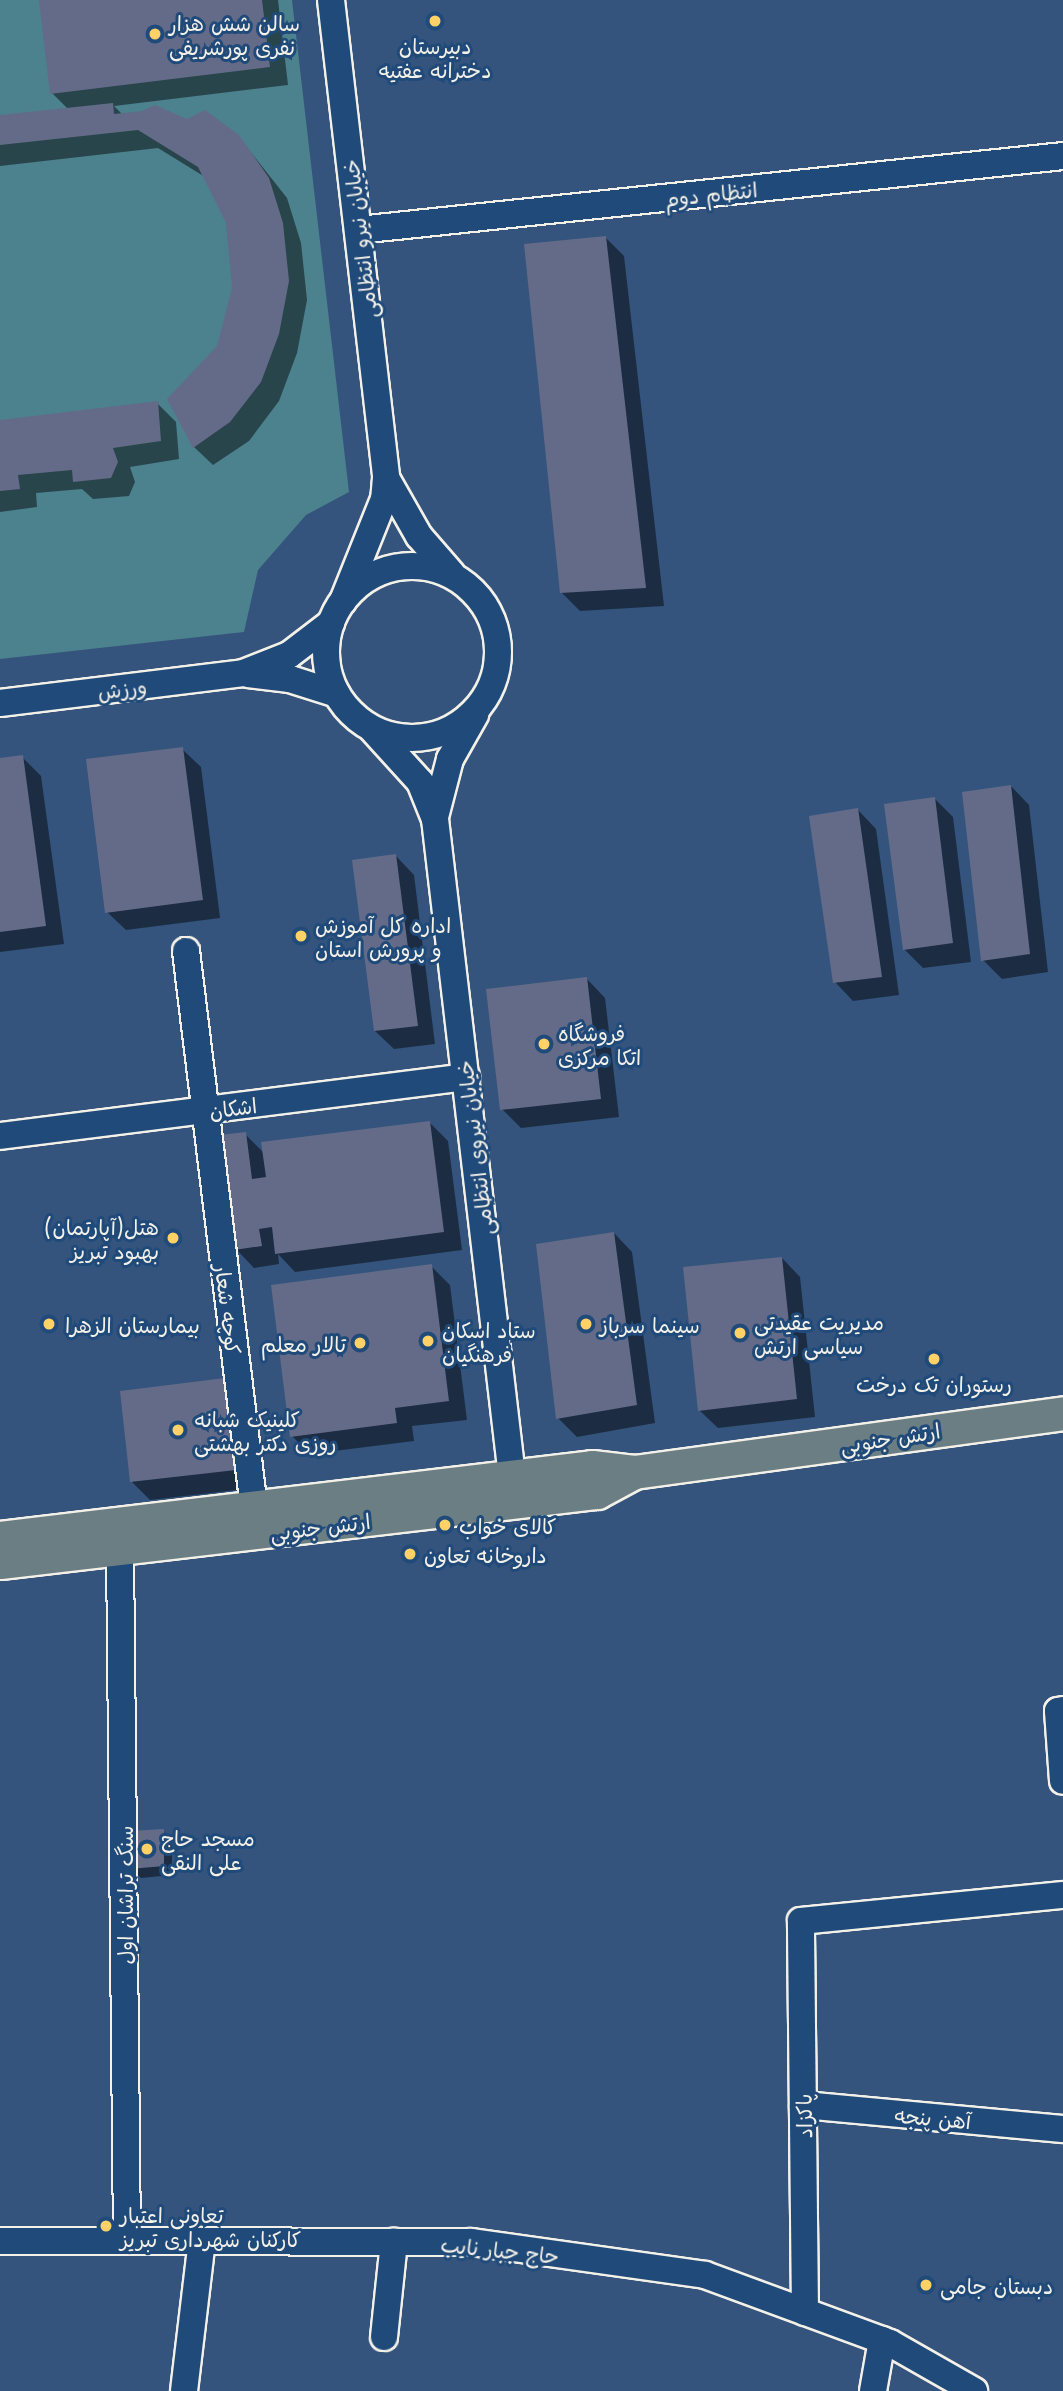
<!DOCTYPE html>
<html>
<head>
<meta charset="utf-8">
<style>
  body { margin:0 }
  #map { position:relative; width:1063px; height:2391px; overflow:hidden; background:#34547e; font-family:"Playpen Sans","Playpen Sans Arabic",sans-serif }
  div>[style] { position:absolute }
  .green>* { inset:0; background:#4c818e }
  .shadow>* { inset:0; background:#0007 }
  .building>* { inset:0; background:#646b89 }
  .roads { filter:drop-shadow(2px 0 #f4f1e8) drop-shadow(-2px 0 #f4f1e8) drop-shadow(0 2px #f4f1e8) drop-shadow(0 -2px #f4f1e8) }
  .minor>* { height:26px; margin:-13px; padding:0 13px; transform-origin:13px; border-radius:13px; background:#1f4a7a }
  .minor>.ring { margin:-13px; padding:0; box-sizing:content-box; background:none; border:26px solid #1f4a7a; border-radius:50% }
  .major>* { height:33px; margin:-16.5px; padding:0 16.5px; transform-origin:16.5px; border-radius:16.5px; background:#6b7e84 }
  .dots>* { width:19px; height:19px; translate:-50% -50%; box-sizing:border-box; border:4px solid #1f4a7a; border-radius:50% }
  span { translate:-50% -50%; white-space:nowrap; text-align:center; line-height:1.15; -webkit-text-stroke:6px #1f4a7a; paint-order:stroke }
  .poi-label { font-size:21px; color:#f4f1e8 }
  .left { translate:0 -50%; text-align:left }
  .right { translate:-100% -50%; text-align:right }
  .street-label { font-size:21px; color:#f4f1e8 }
</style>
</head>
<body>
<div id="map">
  <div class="green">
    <div style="clip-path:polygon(0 0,292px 0,349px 492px,306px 515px,258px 570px,244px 632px,0 659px)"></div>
  </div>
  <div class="shadow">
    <div style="clip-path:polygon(41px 0,278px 0,288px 85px,114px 106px,123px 115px,187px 121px,238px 136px,287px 198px,301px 243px,307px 300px,297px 353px,279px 401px,249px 441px,213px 465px,194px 447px,234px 288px,228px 222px,205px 177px,158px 148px,0 166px,0 116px,68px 109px,52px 93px)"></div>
    <div style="clip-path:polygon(605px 237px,624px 256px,664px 606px,580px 611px,561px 592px)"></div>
    <div style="clip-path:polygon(157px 403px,176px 422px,179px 459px,130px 467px,135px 482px,129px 496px,93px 499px,82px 489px,36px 493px,37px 507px,0 512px,0 421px)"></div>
    <div style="clip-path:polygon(182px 749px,201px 767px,220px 918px,126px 930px,107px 912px)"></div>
    <div style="clip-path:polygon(22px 757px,41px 776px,64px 944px,0 952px,0 760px)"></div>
    <div style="clip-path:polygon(1011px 786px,1029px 805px,1048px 972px,1002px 979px,983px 960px)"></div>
    <div style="clip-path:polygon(935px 799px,953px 817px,971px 962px,923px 968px,904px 949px)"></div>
    <div style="clip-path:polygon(858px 810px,876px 829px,899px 995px,853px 1001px,835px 982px)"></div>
    <div style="clip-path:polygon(396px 856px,414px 875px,435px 1044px,394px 1049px,375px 1031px)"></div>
    <div style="clip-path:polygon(587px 979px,605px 998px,619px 1117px,521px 1128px,502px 1109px)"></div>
    <div style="clip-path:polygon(429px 1122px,448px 1141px,462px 1250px,295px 1272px,278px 1254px,279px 1264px,254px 1268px,236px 1249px,245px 1134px,264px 1153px)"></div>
    <div style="clip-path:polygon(614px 1233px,632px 1252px,655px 1423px,577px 1437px,558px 1418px)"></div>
    <div style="clip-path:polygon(782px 1258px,800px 1277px,815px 1417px,718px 1428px,699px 1410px)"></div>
    <div style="clip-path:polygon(431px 1266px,450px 1285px,467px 1420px,412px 1426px,414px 1441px,310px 1454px,292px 1436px)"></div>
    <div style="clip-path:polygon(225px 1380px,254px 1488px,150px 1500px,132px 1482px)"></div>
    <div style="clip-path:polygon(163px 1831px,172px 1840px,172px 1875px,141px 1878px,132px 1869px)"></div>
  </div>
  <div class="building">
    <div style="clip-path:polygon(39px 0,262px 0,270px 67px,50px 94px)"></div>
    <div style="clip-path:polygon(113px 103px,114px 114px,142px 111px,155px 105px,187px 119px,205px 110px,239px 135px,269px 178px,283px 223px,289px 281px,279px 334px,261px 382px,230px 422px,193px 448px,167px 399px,217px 346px,232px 288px,226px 223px,198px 167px,138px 130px,0 145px,0 115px)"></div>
    <div style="clip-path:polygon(606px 236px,646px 588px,560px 593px,524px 244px)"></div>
    <div style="clip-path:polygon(158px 401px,161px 441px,113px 448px,118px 462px,111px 478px,73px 482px,72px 470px,18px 475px,20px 489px,0 491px,0 420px)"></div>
    <div style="clip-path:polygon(183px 747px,203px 900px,105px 913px,86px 759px)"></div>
    <div style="clip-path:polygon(23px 755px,46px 926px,0 932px,0 758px)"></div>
    <div style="clip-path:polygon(1011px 785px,1030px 954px,981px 961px,962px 792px)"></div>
    <div style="clip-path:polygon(935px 797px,953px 943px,903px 950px,884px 804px)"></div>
    <div style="clip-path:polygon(858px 808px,882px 977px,833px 983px,809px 816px)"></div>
    <div style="clip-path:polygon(396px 854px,418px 1026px,374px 1031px,352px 860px)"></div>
    <div style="clip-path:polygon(587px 977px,601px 1099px,500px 1110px,486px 989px)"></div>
    <div style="clip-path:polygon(430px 1121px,444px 1232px,275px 1254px,272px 1227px,259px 1229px,262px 1246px,234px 1250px,220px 1135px,246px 1132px,252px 1179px,266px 1177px,261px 1142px)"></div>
    <div style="clip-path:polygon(614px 1232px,637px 1405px,556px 1419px,536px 1244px)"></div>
    <div style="clip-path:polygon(782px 1257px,797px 1399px,698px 1411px,683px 1267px)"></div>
    <div style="clip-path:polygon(432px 1264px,449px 1401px,395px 1408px,397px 1423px,290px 1437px,271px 1285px)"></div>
    <div style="clip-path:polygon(225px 1378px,236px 1470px,130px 1482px,120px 1391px)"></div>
    <div style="clip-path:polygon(164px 1829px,164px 1866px,130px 1869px,130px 1831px)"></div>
  </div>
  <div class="roads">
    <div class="minor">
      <div style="left:331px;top:0;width:481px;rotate:83.4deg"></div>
      <div style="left:386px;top:478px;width:21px;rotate:95deg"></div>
      <div style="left:384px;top:499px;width:110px;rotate:111.9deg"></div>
      <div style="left:358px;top:230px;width:709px;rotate:-5.99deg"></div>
      <div style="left:386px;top:478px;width:67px;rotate:60.4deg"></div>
      <div style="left:419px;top:536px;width:50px;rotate:49deg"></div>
      <div class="ring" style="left:326px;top:566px;width:146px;height:146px"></div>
      <div style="left:248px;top:674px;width:42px;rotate:6.8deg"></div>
      <div style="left:290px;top:679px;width:49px;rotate:17.7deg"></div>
      <div style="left:0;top:703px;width:245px;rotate:-7deg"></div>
      <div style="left:243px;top:673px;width:49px;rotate:-21.4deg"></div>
      <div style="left:289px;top:655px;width:53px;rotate:-37.3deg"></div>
      <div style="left:372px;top:729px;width:72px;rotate:47.8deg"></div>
      <div style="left:420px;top:782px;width:40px;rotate:68deg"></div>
      <div style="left:435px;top:819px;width:661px;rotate:83.32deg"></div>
      <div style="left:435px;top:817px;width:60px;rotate:-75.5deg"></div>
      <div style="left:450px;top:759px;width:51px;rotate:-60.4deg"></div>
      <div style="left:186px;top:951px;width:561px;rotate:83.04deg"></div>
      <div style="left:0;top:1136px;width:470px;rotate:-7.2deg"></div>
      <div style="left:120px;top:1549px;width:692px;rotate:89.42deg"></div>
      <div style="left:1063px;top:1710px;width:5px;rotate:169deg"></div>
      <div style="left:1058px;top:1711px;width:70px;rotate:85.9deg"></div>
      <div style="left:803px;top:2105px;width:261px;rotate:5.3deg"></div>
      <div style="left:0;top:2241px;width:471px;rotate:0.1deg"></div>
      <div style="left:471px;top:2242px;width:236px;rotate:8deg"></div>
      <div style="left:705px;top:2275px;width:197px;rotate:20.2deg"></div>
      <div style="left:890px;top:2343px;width:97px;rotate:29.7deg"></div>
      <div style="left:805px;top:2312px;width:391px;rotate:-90.6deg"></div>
      <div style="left:801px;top:1921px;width:263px;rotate:-5.7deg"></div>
      <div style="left:384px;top:2337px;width:96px;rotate:-84deg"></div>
      <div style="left:184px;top:2391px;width:151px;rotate:-83.2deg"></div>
      <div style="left:873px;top:2391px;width:52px;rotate:-80deg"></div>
    </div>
    <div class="major">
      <div style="left:0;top:1538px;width:596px;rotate:-6.84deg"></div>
      <div style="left:592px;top:1467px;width:42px;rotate:6.8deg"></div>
      <div style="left:634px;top:1472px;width:433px;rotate:-7.8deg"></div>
      <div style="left:0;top:1562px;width:601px;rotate:-6.69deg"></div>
      <div style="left:597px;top:1492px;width:42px;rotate:-28.4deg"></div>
    </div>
  </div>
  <div class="dots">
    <div style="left:435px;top:21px;background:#ffd166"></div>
    <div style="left:155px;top:34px;background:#ffd166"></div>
    <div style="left:301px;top:936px;background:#ffd166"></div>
    <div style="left:544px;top:1044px;background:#ffd166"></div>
    <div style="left:173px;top:1238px;background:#ffd166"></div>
    <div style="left:49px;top:1324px;background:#ffd166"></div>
    <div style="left:586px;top:1324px;background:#ffd166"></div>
    <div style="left:740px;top:1333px;background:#ffd166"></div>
    <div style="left:428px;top:1341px;background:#ffd166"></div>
    <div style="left:360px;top:1343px;background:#ffd166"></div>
    <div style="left:934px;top:1359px;background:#ffd166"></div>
    <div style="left:178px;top:1430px;background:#ffd166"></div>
    <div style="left:445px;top:1525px;background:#ffd166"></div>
    <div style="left:410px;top:1554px;background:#ffd166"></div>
    <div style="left:147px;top:1849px;background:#ffd166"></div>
    <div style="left:106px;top:2226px;background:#ffd166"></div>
    <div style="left:926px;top:2285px;background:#ffd166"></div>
  </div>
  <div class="poi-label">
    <span class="left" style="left:169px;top:34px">سالن شش هزار<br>نفری پورشریفی</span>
    <span style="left:435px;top:57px">دبیرستان<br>دخترانه عفتیه</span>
    <span class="left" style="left:315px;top:936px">اداره کل آموزش<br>و پرورش استان</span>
    <span class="left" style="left:558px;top:1044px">فروشگاه<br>اتکا مرکزی</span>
    <span class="right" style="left:159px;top:1238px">هتل(آپارتمان)<br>بهبود تبریز</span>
    <span class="left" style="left:754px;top:1333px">مدیریت عقیدتی<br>سیاسی ارتش</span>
    <span class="left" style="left:65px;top:1324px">بیمارستان الزهرا</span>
    <span class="left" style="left:600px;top:1324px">سینما سرباز</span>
    <span class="left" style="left:442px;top:1341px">ستاد اسکان<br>فرهنگیان</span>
    <span class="right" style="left:346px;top:1343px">تالار معلم</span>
    <span style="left:934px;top:1383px">رستوران تک درخت</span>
    <span class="left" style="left:194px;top:1430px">کلینیک شبانه<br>روزی دکتر بهشتی</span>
    <span class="left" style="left:459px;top:1525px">کالای خواب</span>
    <span class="left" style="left:424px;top:1554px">داروخانه تعاون</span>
    <span class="left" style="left:161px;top:1849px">مسجد حاج<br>علی النقی</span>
    <span class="left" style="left:120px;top:2226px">تعاونی اعتبار<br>کارکنان شهرداری تبریز</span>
    <span class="left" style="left:940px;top:2285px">دبستان جامی</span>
  </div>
  <div class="street-label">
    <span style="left:711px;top:193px;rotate:-6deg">انتظام دوم</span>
    <span style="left:359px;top:239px;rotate:-97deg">خیابان نیرو انتظامی</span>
    <span style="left:122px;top:688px;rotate:-7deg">ورزش</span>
    <span style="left:233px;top:1107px;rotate:-7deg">اشکان</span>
    <span style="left:474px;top:1148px;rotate:-97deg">خیابان نیروی انتظامی</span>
    <span style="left:229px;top:1309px;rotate:83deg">کوچه شعار</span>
    <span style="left:890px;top:1437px;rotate:-9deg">ارتش جنوبی</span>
    <span style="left:320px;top:1526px;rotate:-7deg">ارتش جنوبی</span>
    <span style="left:124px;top:1895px;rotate:-90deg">سنگ تراشان اول</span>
    <span style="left:803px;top:2116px;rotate:-91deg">پاکزاد</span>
    <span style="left:933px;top:2117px;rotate:5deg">آهن پنجه</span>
    <span style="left:500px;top:2249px;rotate:6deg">حاج جبار نایب</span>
  </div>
</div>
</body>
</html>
